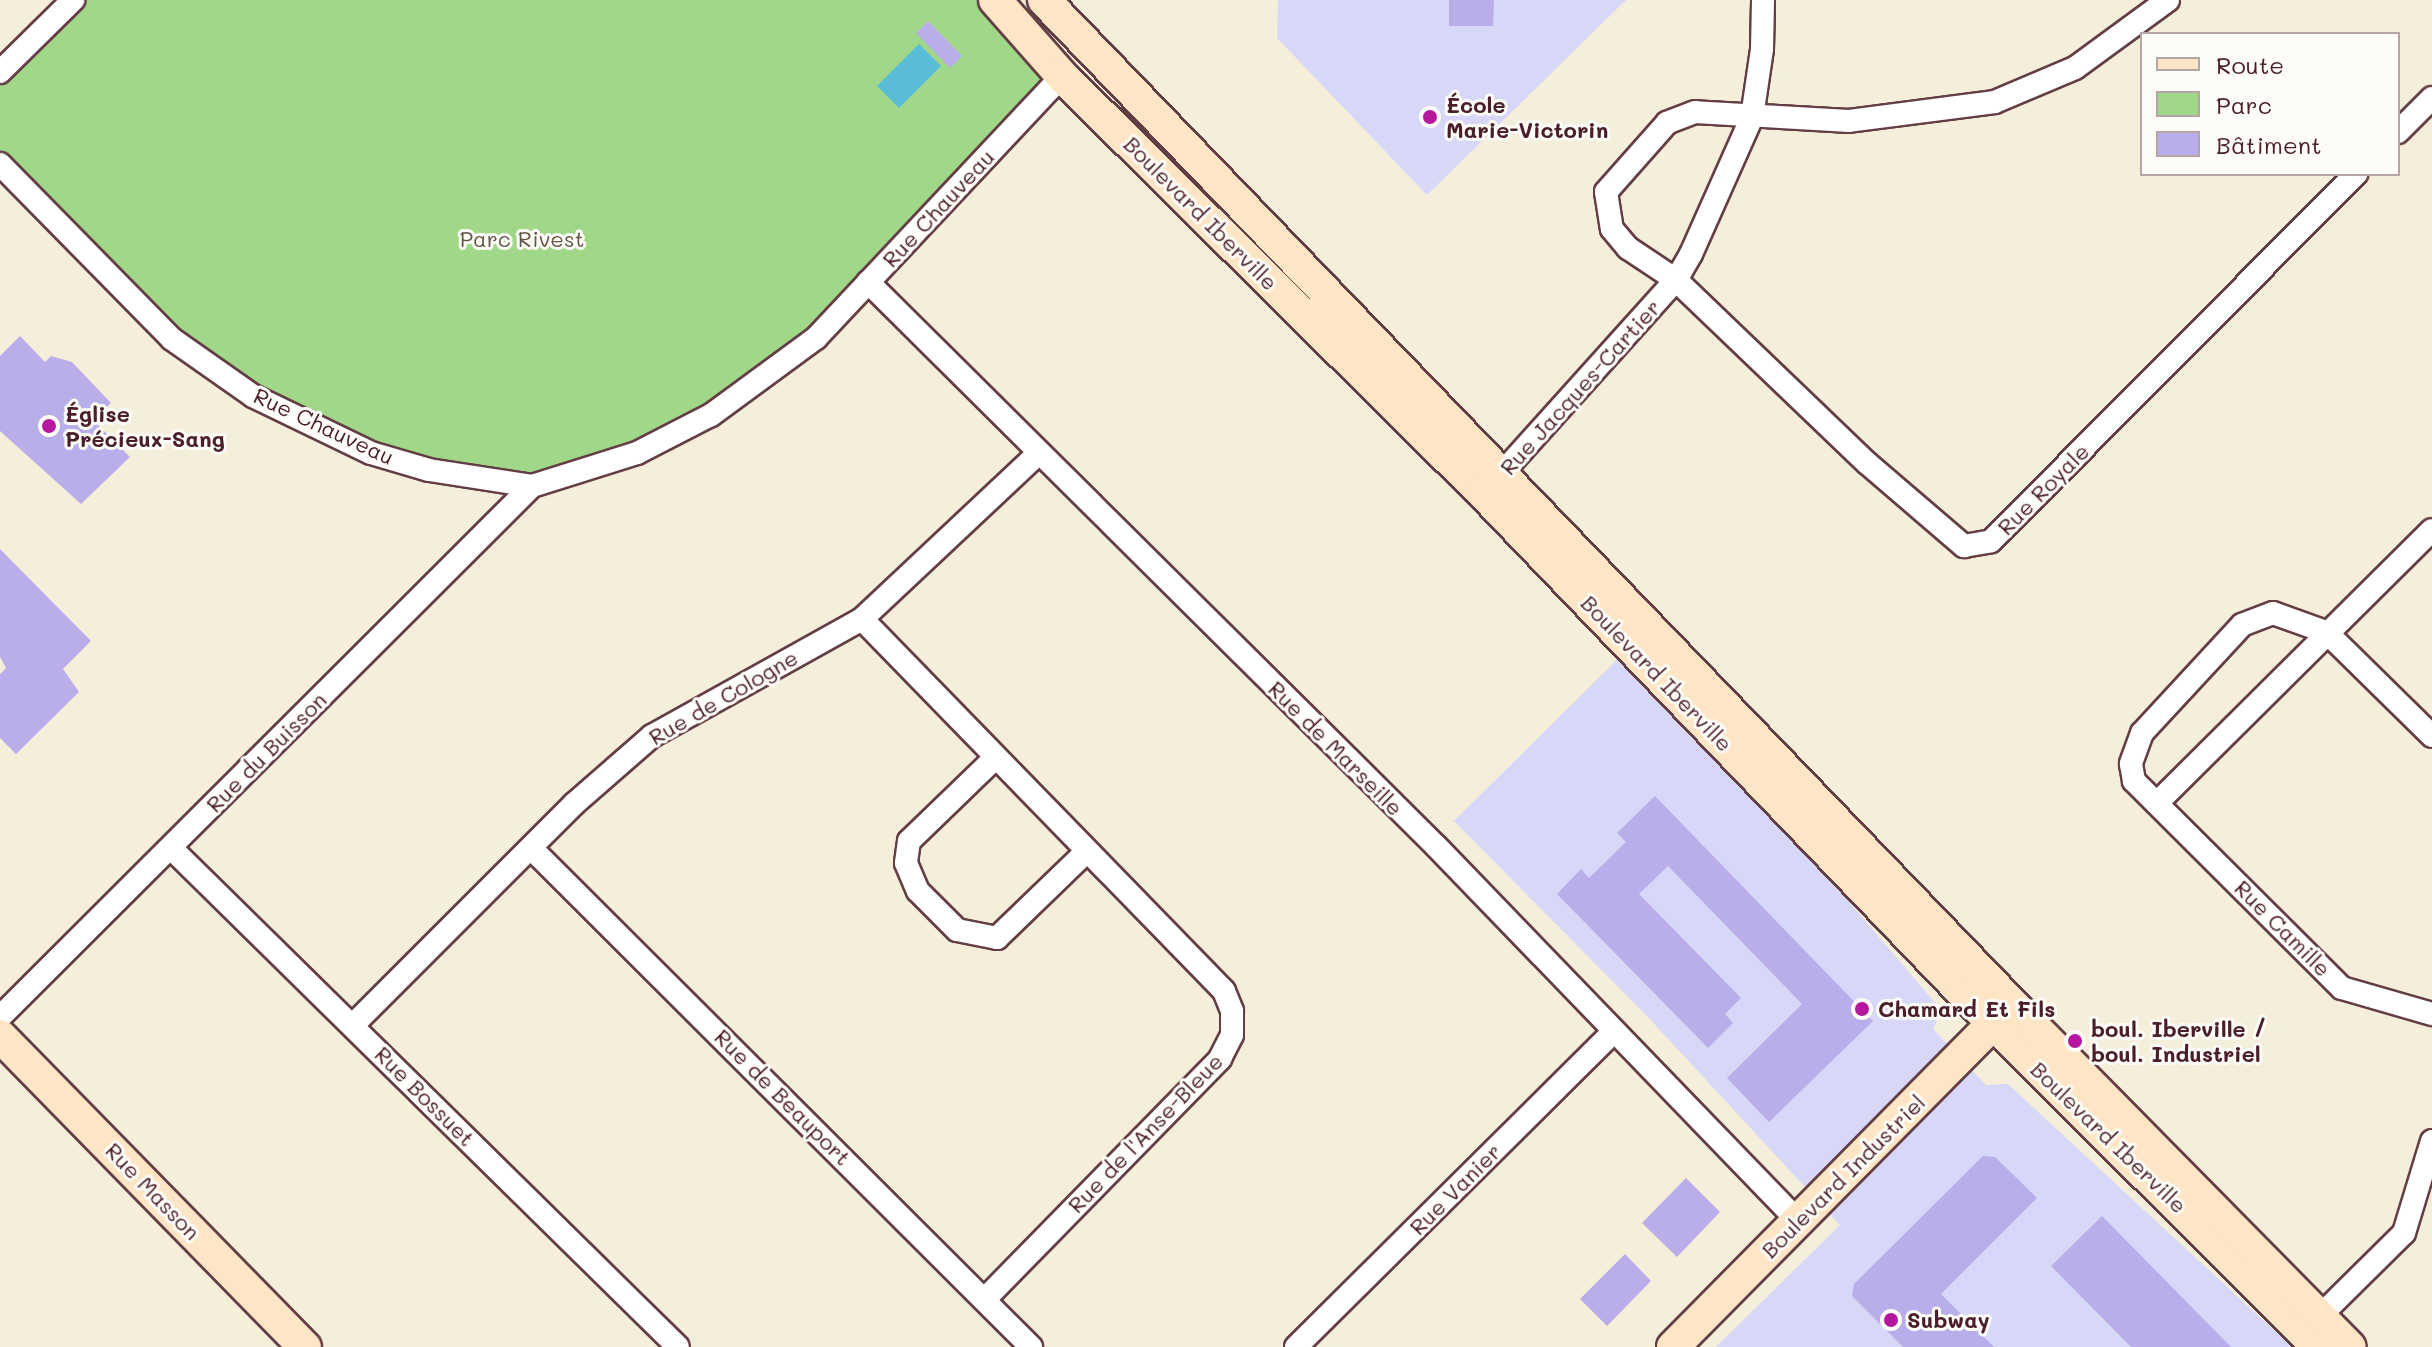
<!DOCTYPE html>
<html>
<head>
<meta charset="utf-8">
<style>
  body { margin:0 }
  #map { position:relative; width:2432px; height:1347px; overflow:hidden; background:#f5eedb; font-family:Mali,sans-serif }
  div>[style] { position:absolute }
  .built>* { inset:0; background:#d7d7f8 }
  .green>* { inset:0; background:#a0d789 }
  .water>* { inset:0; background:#59bdd8 }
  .building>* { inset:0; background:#b9aeea }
  .roads { filter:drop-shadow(2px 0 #643e45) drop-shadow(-2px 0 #643e45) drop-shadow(0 2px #643e45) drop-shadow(0 -2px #643e45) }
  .street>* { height:22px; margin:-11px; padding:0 11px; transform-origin:11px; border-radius:11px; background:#fff }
  .secondary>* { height:32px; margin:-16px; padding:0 16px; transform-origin:16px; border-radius:16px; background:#fee5c5 }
  .dots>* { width:22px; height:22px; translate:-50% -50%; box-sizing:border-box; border:4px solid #fdfcf7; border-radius:50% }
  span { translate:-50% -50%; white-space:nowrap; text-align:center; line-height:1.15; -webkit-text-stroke:6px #fdfcf7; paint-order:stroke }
  .poi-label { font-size:22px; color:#4a1f2b; font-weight:700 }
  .left { translate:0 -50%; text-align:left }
  .street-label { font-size:22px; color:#4a1f2b }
  .park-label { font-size:22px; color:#645647 }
  .legend { position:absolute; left:2140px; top:32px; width:260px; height:144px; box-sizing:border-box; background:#fdfcf7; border:2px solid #b5a4a5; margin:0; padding:10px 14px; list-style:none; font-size:24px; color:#4a1f2b }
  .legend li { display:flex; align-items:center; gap:16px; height:40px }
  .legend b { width:40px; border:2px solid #b5a4a5 }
</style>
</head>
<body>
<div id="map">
  <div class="built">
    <div style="clip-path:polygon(1278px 0,1626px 0,1427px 195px,1277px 38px)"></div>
    <div style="clip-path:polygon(1631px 646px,1942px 1011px,1933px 1029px,1986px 1085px,2008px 1084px,2292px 1347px,1716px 1347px,1840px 1225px,1645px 1014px,1454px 821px)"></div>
  </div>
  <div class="green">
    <div style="clip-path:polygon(74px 0,996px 0,1062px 76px,816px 338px,712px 416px,566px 478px,494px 480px,377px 454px,176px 342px,0 165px,0 73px)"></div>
  </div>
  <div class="water">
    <div style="clip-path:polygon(919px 44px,941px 66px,899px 108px,877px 86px)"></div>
  </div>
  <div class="building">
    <div style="clip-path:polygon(1449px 0,1494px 0,1493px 26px,1449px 26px)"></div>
    <div style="clip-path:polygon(928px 21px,962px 56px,950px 68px,916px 33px)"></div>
    <div style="clip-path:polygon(20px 336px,45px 362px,51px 356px,72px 362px,111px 403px,93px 420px,130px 457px,81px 504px,0 431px,0 356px)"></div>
    <div style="clip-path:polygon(0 549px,91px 641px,63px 669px,79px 692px,16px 754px,0 738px,0 674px,6px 668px,0 657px)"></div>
    <div style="clip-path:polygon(1655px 796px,1873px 1021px,1769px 1122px,1727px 1078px,1802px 1004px,1668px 866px,1639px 894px,1741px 998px,1725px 1014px,1733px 1023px,1708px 1048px,1557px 894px,1581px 869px,1589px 878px,1626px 842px,1617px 833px)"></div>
    <div style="clip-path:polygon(1983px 1156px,1995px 1157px,2037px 1198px,1941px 1294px,1994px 1347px,1903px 1347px,1852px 1296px,1854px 1284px)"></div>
    <div style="clip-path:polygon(1686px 1178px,1720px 1212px,1677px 1257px,1642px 1223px)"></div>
    <div style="clip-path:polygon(2102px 1216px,2231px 1347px,2131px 1347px,2051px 1266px)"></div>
    <div style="clip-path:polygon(1625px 1254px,1651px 1281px,1607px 1326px,1580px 1299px)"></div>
  </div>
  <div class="roads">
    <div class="street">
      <div style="left:2168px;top:0;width:115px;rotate:143.8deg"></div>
      <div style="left:2075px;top:68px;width:87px;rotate:157deg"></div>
      <div style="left:1995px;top:102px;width:147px;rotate:172.6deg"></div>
      <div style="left:1849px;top:121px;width:154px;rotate:-176.7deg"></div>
      <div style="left:1695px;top:112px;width:30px;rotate:159deg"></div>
      <div style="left:1667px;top:123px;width:92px;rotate:131.5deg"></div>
      <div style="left:1606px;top:192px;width:37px;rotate:81deg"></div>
      <div style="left:1612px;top:229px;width:25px;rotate:50deg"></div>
      <div style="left:1628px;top:248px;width:58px;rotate:33.7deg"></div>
      <div style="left:1676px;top:280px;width:265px;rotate:43.8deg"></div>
      <div style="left:1867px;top:463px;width:128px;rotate:40.6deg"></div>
      <div style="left:1964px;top:546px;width:27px;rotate:-10deg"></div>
      <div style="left:1991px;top:541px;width:518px;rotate:-45.16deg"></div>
      <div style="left:0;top:72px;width:103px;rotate:-44.6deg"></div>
      <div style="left:2398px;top:132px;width:48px;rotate:-45deg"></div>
      <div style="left:0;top:164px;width:245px;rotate:45.5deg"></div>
      <div style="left:172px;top:339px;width:99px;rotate:35.1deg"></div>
      <div style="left:253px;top:396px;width:131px;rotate:25.8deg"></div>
      <div style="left:371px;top:453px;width:60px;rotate:16.3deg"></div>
      <div style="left:429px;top:470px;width:104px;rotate:8.8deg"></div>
      <div style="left:532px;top:486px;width:110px;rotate:-17.4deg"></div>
      <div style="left:637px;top:453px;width:83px;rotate:-27.2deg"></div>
      <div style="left:711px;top:415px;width:130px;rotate:-36.3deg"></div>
      <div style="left:816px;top:338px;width:359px;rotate:-46.8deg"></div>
      <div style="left:868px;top:282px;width:800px;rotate:44.8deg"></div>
      <div style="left:1436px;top:846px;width:520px;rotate:46.01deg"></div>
      <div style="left:1493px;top:483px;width:273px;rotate:-48deg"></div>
      <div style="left:1676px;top:280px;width:30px;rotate:-60deg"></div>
      <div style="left:1691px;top:254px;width:150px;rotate:-66deg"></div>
      <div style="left:1752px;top:117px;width:69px;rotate:-81.6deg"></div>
      <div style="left:1762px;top:49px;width:49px;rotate:-88.8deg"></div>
      <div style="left:862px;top:619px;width:519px;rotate:45.78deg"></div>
      <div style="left:1224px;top:991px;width:22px;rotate:68deg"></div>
      <div style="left:1232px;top:1011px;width:24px;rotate:90deg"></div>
      <div style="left:1232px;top:1035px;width:27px;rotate:117deg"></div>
      <div style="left:1220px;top:1059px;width:334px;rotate:134.4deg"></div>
      <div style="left:2432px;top:736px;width:148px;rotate:-135.5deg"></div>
      <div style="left:2326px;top:632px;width:56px;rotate:-160.3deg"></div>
      <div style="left:2273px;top:613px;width:33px;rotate:159deg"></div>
      <div style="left:2242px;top:625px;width:147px;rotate:132.8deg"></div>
      <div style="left:2142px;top:733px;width:33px;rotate:110deg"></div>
      <div style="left:2131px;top:764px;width:17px;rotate:80deg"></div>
      <div style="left:2134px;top:781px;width:293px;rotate:44.9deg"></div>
      <div style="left:2342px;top:988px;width:94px;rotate:16.1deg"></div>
      <div style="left:994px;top:759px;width:118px;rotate:136deg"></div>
      <div style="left:909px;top:841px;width:22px;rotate:98deg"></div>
      <div style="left:906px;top:863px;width:30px;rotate:67deg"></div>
      <div style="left:918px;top:891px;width:55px;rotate:45deg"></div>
      <div style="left:957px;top:930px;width:41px;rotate:11.3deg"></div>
      <div style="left:997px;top:938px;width:125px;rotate:-44deg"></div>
      <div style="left:2157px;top:803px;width:387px;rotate:-44.8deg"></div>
      <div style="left:171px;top:848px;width:711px;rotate:44.54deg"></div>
      <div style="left:533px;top:850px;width:704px;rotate:44.94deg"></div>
      <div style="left:0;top:1017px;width:752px;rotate:-44.95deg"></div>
      <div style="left:353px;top:1025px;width:313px;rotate:-45deg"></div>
      <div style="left:574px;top:804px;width:103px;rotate:-41.1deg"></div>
      <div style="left:652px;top:736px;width:240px;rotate:-29.1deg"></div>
      <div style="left:862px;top:619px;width:241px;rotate:-43.2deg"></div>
      <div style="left:2320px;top:1316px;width:118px;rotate:-44.7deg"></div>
      <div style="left:2404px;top:1233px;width:96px;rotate:-73.1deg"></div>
      <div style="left:1296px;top:1347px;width:448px;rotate:-44.8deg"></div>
    </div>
    <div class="secondary">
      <div style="left:995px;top:0;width:101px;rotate:48.6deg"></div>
      <div style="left:1062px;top:76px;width:593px;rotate:44.73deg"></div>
      <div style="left:1483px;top:493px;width:696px;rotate:46.16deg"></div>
      <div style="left:1965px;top:995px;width:499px;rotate:44.9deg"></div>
      <div style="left:1044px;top:0;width:1428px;rotate:46.05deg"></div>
      <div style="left:2035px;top:1028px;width:448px;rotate:45.4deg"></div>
      <div style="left:0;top:1036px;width:436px;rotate:45.6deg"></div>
      <div style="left:1673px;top:1347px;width:475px;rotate:-45.3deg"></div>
    </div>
  </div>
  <div class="dots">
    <div style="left:1430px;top:117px;background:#b5179e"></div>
    <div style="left:49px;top:426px;background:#b5179e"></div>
    <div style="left:1862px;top:1009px;background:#b5179e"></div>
    <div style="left:2075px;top:1041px;background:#b5179e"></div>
    <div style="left:1891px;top:1320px;background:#b5179e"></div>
  </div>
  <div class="poi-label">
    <span class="left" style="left:1446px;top:117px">École<br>Marie-Victorin</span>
    <span class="left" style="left:65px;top:426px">Église<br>Précieux-Sang</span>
    <span class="left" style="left:1878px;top:1009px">Chamard Et Fils</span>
    <span class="left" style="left:2091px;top:1041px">boul. Iberville /<br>boul. Industriel</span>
    <span class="left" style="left:1907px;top:1320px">Subway</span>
  </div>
  <div class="street-label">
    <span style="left:938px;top:208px;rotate:-47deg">Rue Chauveau</span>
    <span style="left:1201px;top:213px;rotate:45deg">Boulevard Iberville</span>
    <span style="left:1580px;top:387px;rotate:-48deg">Rue Jacques-Cartier</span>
    <span style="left:324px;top:426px;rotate:25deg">Rue Chauveau</span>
    <span style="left:2043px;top:489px;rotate:-45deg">Rue Royale</span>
    <span style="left:1657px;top:673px;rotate:46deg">Boulevard Iberville</span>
    <span style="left:723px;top:697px;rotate:-30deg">Rue de Cologne</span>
    <span style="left:1336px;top:748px;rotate:45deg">Rue de Marseille</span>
    <span style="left:266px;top:752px;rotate:-45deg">Rue du Buisson</span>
    <span style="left:2283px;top:928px;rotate:45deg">Rue Camille</span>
    <span style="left:425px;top:1096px;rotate:45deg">Rue Bossuet</span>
    <span style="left:783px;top:1097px;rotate:45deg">Rue de Beauport</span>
    <span style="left:1145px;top:1133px;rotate:-46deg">Rue de l'Anse-Bleue</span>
    <span style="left:2109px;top:1137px;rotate:44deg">Boulevard Iberville</span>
    <span style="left:1843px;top:1176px;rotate:-45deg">Boulevard Industriel</span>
    <span style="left:1455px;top:1189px;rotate:-45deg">Rue Vanier</span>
    <span style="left:153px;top:1191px;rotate:46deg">Rue Masson</span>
  </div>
  <div class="park-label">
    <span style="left:522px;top:239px">Parc Rivest</span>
  </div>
  <ul class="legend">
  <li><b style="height:10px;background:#fee5c5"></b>Route</li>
  <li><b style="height:22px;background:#a0d789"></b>Parc</li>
  <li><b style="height:22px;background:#b9aeea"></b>Bâtiment</li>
  </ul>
</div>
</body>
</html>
